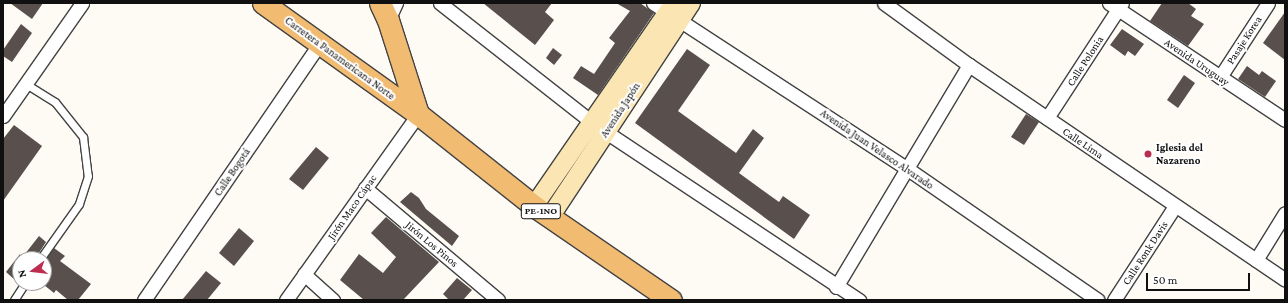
<!DOCTYPE html>
<html>
<head>
<meta charset="utf-8">
<style>
  body { margin:0 }
  #map { position:relative; width:1288px; height:303px; overflow:hidden; background:#fefbf4; font-family:"Crimson Pro",serif }
  div>[style] { position:absolute }
  .building>* { inset:0; background:#59504d }
  .roads { filter:drop-shadow(1px 0 #434343) drop-shadow(-1px 0 #434343) drop-shadow(0 1px #434343) drop-shadow(0 -1px #434343) }
  .lane>* { height:7px; margin:-3.5px; padding:0 3.5px; transform-origin:3.5px; border-radius:3.5px; background:#fff }
  .street>* { height:13px; margin:-6.5px; padding:0 6.5px; transform-origin:6.5px; border-radius:6.5px; background:#fff }
  .secondary>* { height:18px; margin:-9px; padding:0 9px; transform-origin:9px; border-radius:9px; background:#fbe6b3 }
  .primary>* { height:21px; margin:-10.5px; padding:0 10.5px; transform-origin:10.5px; border-radius:10.5px; background:#f1bb71 }
  .dots>* { width:11px; height:11px; translate:-50% -50%; box-sizing:border-box; border:2px solid #fff; border-radius:50% }
  span { translate:-50% -50%; white-space:nowrap; text-align:center; line-height:1.15; -webkit-text-stroke:4px #fff; paint-order:stroke }
  .shield-label span { padding:1px 3px; background:#fff; border:1px solid; border-radius:3px; -webkit-text-stroke-width:0 }
  .shield-label { font-size:10px; color:#101010; font-weight:700 }
  .street-label { font-size:11px; color:#101010 }
  .poi-label { font-size:11px; color:#101010; font-weight:700 }
  .left { translate:0 -50%; text-align:left }
  .frame { position:absolute; inset:0; border:4px solid #101010; pointer-events:none }
  .north { position:absolute; left:12px; top:251px; width:40px; height:40px; box-sizing:border-box; background:#fff; border:1px solid #9f9f9f; border-radius:50%; rotate:255deg; font-size:11px; font-weight:700; line-height:16px; text-align:center; color:#101010 }
  .north::after { content:''; display:block; margin:auto; width:14px; height:18px; background:#bb2e4f; clip-path:polygon(50% 0,100% 100%,50% 72%,0 100%) }
  .scale { position:absolute; left:1146px; top:273px; width:104px; height:18px; box-sizing:border-box; border:2px solid #101010; border-top:0; padding-left:5px; font-size:12px; line-height:14px; white-space:nowrap; color:#101010; -webkit-text-stroke:3px #fff; paint-order:stroke }
</style>
</head>
<body>
<div id="map">
  <div class="building">
    <div style="clip-path:polygon(10px 3px,43px 3px,32px 19px)"></div>
    <div style="clip-path:polygon(483px 3px,552px 3px,545px 12px,554px 20px,535px 45px)"></div>
    <div style="clip-path:polygon(616px 3px,640px 3px,654px 13px,598px 95px,573px 78px,581px 66px,594px 74px,615px 43px,609px 38px,630px 11px)"></div>
    <div style="clip-path:polygon(1162px 3px,1188px 3px,1196px 9px,1191px 16px,1204px 24px,1188px 46px,1150px 21px)"></div>
    <div style="clip-path:polygon(1285px 12px,1285px 60px,1263px 43px)"></div>
    <div style="clip-path:polygon(21px 24px,32px 33px,12px 62px,3px 56px,3px 50px)"></div>
    <div style="clip-path:polygon(1122px 29px,1144px 44px,1135px 56px,1128px 51px,1125px 56px,1110px 45px)"></div>
    <div style="clip-path:polygon(553px 48px,562px 55px,554px 65px,546px 58px)"></div>
    <div style="clip-path:polygon(687px 49px,710px 65px,678px 111px,736px 153px,753px 129px,764px 138px,739px 173px,779px 202px,783px 196px,810px 215px,794px 239px,635px 123px)"></div>
    <div style="clip-path:polygon(1247px 66px,1259px 75px,1262px 71px,1276px 81px,1265px 97px,1238px 79px)"></div>
    <div style="clip-path:polygon(1184px 75px,1195px 83px,1178px 108px,1167px 100px)"></div>
    <div style="clip-path:polygon(1026px 114px,1039px 122px,1024px 145px,1011px 137px)"></div>
    <div style="clip-path:polygon(14px 125px,42px 146px,3px 201px,3px 139px)"></div>
    <div style="clip-path:polygon(316px 147px,329px 158px,303px 190px,289px 179px)"></div>
    <div style="clip-path:polygon(411px 192px,419px 198px,426px 209px,459px 236px,452px 246px,400px 202px)"></div>
    <div style="clip-path:polygon(386px 217px,439px 262px,403px 300px,364px 300px,340px 280px,359px 254px,383px 273px,396px 257px,371px 233px)"></div>
    <div style="clip-path:polygon(239px 228px,254px 241px,234px 266px,219px 253px)"></div>
    <div style="clip-path:polygon(39px 236px,46px 242px,35px 259px,21px 259px)"></div>
    <div style="clip-path:polygon(54px 248px,65px 256px,60px 261px,91px 284px,78px 300px,68px 300px,56px 290px,54px 293px,44px 285px,44px 262px)"></div>
    <div style="clip-path:polygon(20px 254px,20px 273px,15px 280px,6px 272px)"></div>
    <div style="clip-path:polygon(206px 271px,221px 283px,207px 300px,182px 300px)"></div>
    <div style="clip-path:polygon(457px 278px,472px 290px,463px 300px,449px 300px,443px 294px)"></div>
  </div>
  <div class="roads">
    <div class="lane">
      <div style="left:26px;top:84px;width:34px;rotate:32deg"></div>
      <div style="left:55px;top:102px;width:45px;rotate:51.3deg"></div>
      <div style="left:83px;top:137px;width:39px;rotate:83deg"></div>
      <div style="left:88px;top:176px;width:29px;rotate:108deg"></div>
      <div style="left:79px;top:204px;width:67px;rotate:125.3deg"></div>
      <div style="left:14px;top:300px;width:20px;rotate:-57deg"></div>
    </div>
    <div class="street">
      <div style="left:440px;top:3px;width:199px;rotate:38.1deg"></div>
      <div style="left:597px;top:126px;width:315px;rotate:33.6deg"></div>
      <div style="left:653px;top:3px;width:301px;rotate:33.1deg"></div>
      <div style="left:905px;top:167px;width:234px;rotate:34.6deg"></div>
      <div style="left:884px;top:3px;width:105px;rotate:36.1deg"></div>
      <div style="left:969px;top:65px;width:382px;rotate:34.2deg"></div>
      <div style="left:1109px;top:3px;width:211px;rotate:33.6deg"></div>
      <div style="left:388px;top:20px;width:19px;rotate:-65deg"></div>
      <div style="left:1220px;top:77px;width:88px;rotate:-57deg"></div>
      <div style="left:3px;top:116px;width:138px;rotate:-55deg"></div>
      <div style="left:1047px;top:118px;width:137px;rotate:-56.9deg"></div>
      <div style="left:365px;top:188px;width:174px;rotate:40.1deg"></div>
      <div style="left:1256px;top:260px;width:55px;rotate:-58.3deg"></div>
      <div style="left:304px;top:274px;width:39px;rotate:42deg"></div>
      <div style="left:836px;top:287px;width:259px;rotate:-59.1deg"></div>
      <div style="left:144px;top:300px;width:311px;rotate:-55.6deg"></div>
      <div style="left:286px;top:300px;width:228px;rotate:-54.6deg"></div>
      <div style="left:1114px;top:300px;width:112px;rotate:-57deg"></div>
    </div>
    <div class="secondary">
      <div style="left:534px;top:206px;width:247px;rotate:-55.4deg"></div>
      <div style="left:550px;top:217px;width:256px;rotate:-56.6deg"></div>
    </div>
    <div class="primary">
      <div style="left:263px;top:3px;width:191px;rotate:35.6deg"></div>
      <div style="left:418px;top:114px;width:148px;rotate:38.4deg"></div>
      <div style="left:534px;top:206px;width:166px;rotate:34.5deg"></div>
      <div style="left:380px;top:3px;width:19px;rotate:65deg"></div>
      <div style="left:388px;top:20px;width:99px;rotate:72.3deg"></div>
    </div>
  </div>
  <div class="dots">
    <div style="left:1148px;top:154px;background:#bb2e4f"></div>
  </div>
  <div class="shield-label">
    <span style="left:541px;top:211px">PE-1NO</span>
  </div>
  <div class="street-label">
    <span style="left:1244px;top:40px;rotate:-57deg">Pasaje Korea</span>
    <span style="left:340px;top:58px;rotate:36deg">Carretera Panamericana Norte</span>
    <span style="left:1085px;top:61px;rotate:-57deg">Calle Polonia</span>
    <span style="left:1197px;top:62px;rotate:34deg">Avenida Uruguay</span>
    <span style="left:620px;top:110px;rotate:-57deg">Avenida Japón</span>
    <span style="left:1083px;top:143px;rotate:34deg">Calle Lima</span>
    <span style="left:877px;top:149px;rotate:34deg">Avenida Juan Velasco Alvarado</span>
    <span style="left:232px;top:172px;rotate:-56deg">Calle Bogotá</span>
    <span style="left:352px;top:207px;rotate:-55deg">Jirón Maco Cápac</span>
    <span style="left:432px;top:244px;rotate:40deg">Jirón Los Pinos</span>
    <span style="left:1145px;top:253px;rotate:-57deg">Calle Ronk Davis</span>
  </div>
  <div class="poi-label">
    <span class="left" style="left:1156px;top:154px">Iglesia del<br>Nazareno</span>
  </div>
  <div class="frame"></div>
  <div class="north">N</div>
  <div class="scale">50 m</div>
</div>
</body>
</html>
